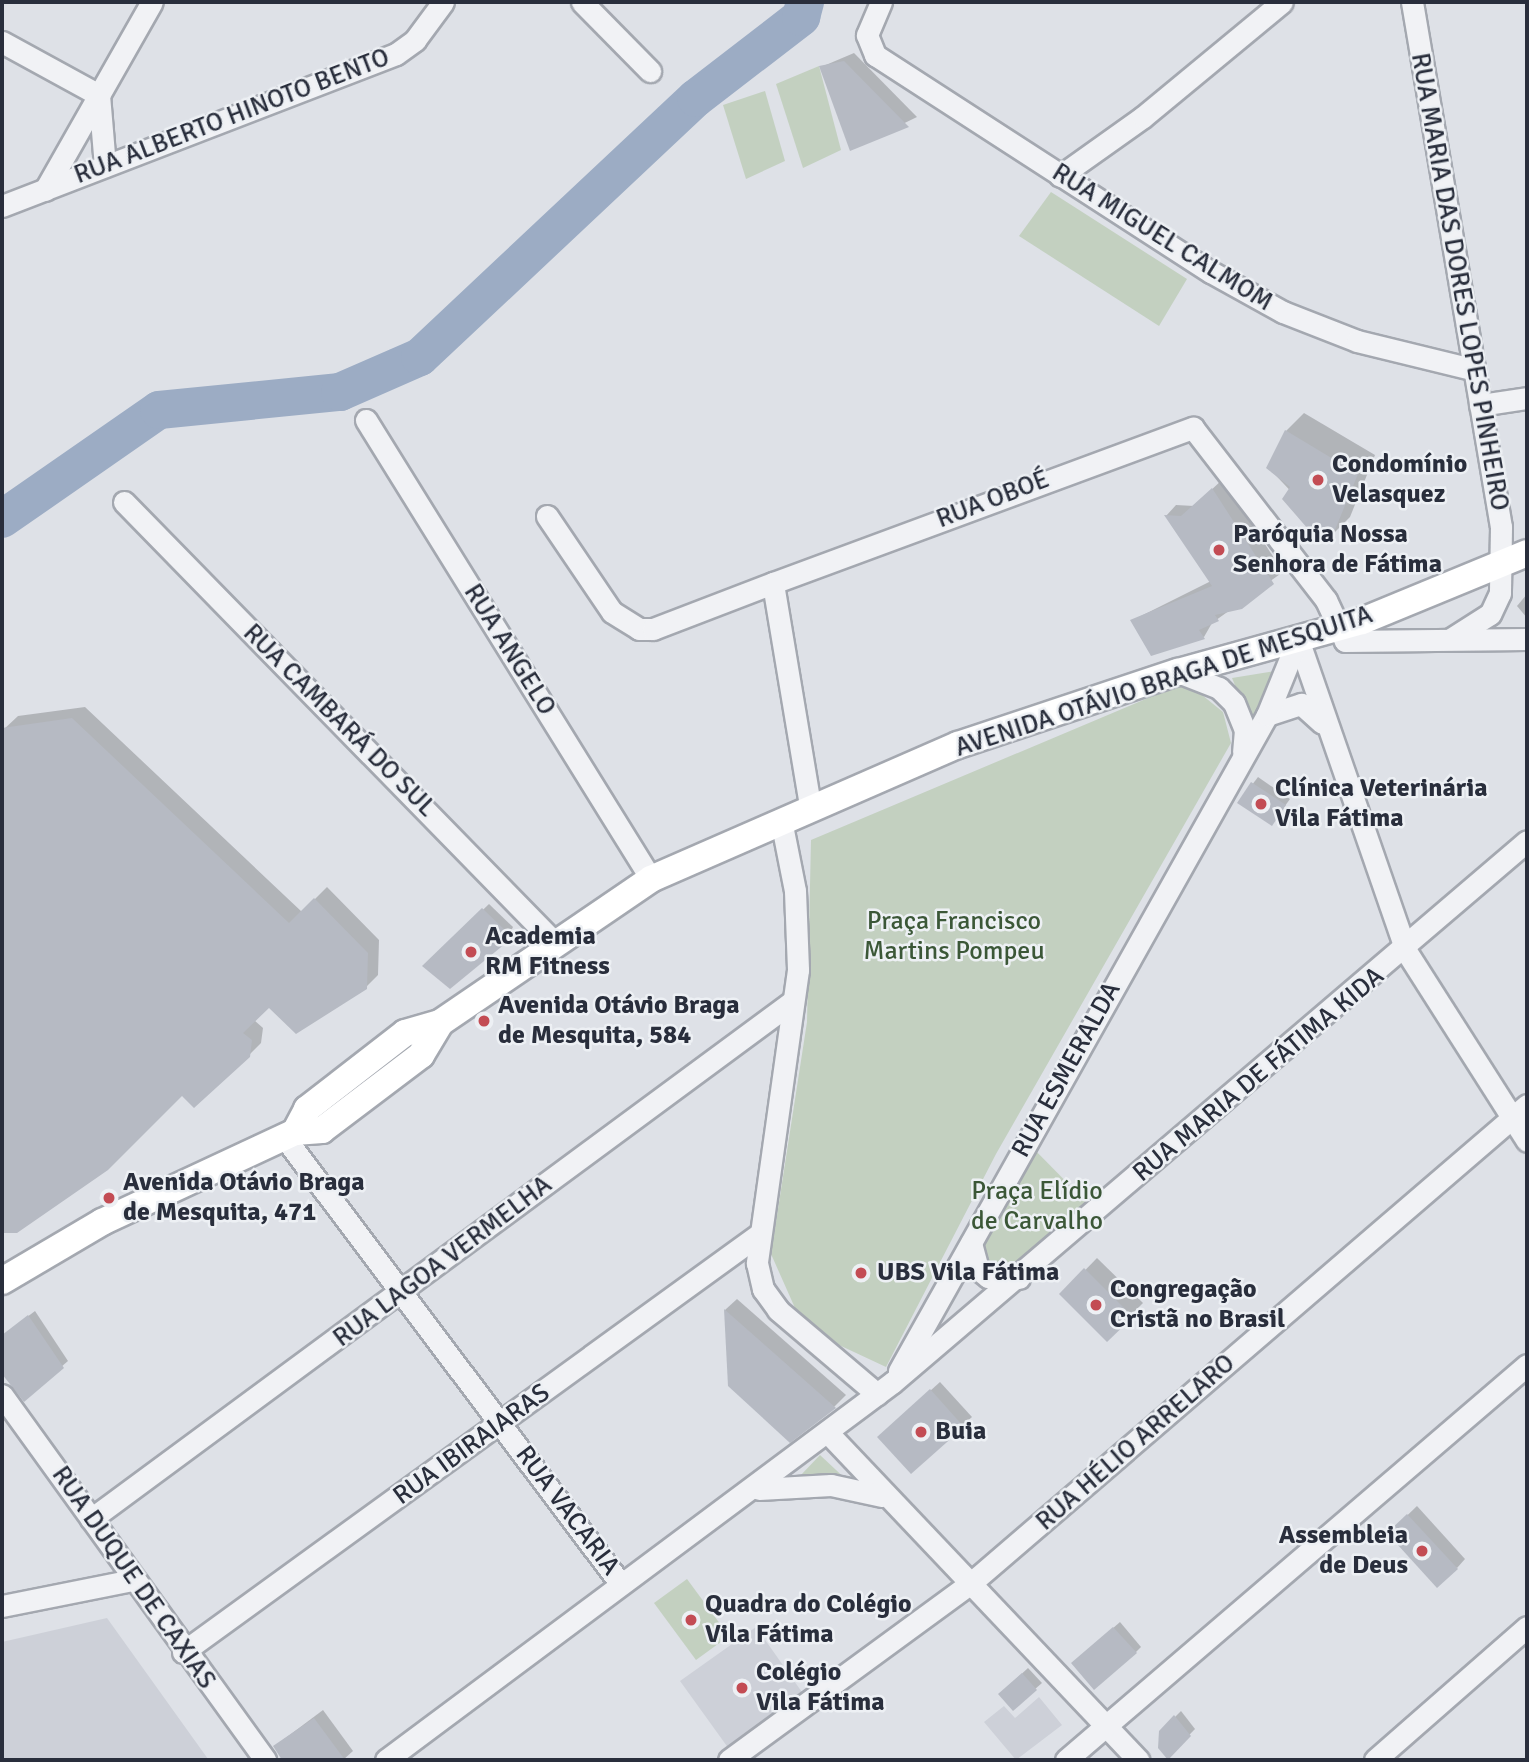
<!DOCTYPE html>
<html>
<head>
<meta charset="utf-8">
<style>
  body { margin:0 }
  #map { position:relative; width:1529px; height:1762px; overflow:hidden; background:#dee1e7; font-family:Signika,sans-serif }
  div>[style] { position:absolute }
  .built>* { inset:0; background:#cdd0d8 }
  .green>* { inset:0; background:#c3d0c0 }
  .shadow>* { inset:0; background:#0003 }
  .river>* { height:38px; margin:-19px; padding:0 19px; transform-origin:19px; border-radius:19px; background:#9cacc4 }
  .building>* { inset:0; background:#b6bac3 }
  .roads { filter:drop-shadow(2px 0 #a4a8b0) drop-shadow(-2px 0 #a4a8b0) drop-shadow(0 2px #a4a8b0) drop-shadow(0 -2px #a4a8b0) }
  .minor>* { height:21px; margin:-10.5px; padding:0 10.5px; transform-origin:10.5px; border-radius:10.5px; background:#f1f2f5 }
  .major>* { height:26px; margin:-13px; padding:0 13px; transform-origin:13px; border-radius:13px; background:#fff }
  .dots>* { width:19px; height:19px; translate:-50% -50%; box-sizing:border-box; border:4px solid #edf0f4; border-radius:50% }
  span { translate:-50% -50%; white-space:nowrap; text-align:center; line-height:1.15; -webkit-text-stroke:5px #edf0f4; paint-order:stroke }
  .street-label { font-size:26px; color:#292e3c }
  .poi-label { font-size:26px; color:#292e3c; font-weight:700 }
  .left { translate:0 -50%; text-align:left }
  .right { translate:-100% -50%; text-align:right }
  .park-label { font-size:26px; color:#3b5737 }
  .frame { position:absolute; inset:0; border:4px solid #292e3c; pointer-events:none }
</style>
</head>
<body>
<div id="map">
  <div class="built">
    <div style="clip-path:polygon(107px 1618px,208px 1759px,2px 1760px,2px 1642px)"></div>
    <div style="clip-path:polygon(756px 1627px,804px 1695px,729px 1749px,680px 1681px)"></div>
    <div style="clip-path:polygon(1039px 1697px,1062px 1725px,1016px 1760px,984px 1722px,1004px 1706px,1015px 1718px)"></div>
  </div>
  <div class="green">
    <div style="clip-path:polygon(819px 66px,841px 150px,803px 168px,776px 84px)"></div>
    <div style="clip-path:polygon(765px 91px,785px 161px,746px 179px,723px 105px)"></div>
    <div style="clip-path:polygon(1051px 192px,1187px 279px,1159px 326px,1019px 236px)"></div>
    <div style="clip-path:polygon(1275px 671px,1252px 727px,1232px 678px)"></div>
    <div style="clip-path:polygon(1186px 682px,1223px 712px,1231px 743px,996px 1154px,886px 1367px,839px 1345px,795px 1308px,771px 1254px,807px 1022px,811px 840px)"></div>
    <div style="clip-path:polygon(1028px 1143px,1095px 1211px,1001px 1278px,990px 1276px,976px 1245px)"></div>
    <div style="clip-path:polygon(820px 1455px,851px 1484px,800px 1476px)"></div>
    <div style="clip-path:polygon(687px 1579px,729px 1636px,696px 1660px,654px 1603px)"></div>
  </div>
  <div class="shadow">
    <div style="clip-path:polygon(854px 53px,917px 117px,851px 149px,821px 67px)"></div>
    <div style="clip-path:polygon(1304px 413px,1375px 455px,1350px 517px,1332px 535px,1268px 467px,1286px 431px)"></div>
    <div style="clip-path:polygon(1223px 479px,1283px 572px,1212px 623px,1204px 637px,1133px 620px,1211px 581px,1166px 516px,1176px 505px,1194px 506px)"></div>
    <div style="clip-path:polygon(1527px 594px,1527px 618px,1517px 606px)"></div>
    <div style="clip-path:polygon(85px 707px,302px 912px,327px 887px,379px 940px,378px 975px,366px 987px,269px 1005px,254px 1020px,263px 1028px,261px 1043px,249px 1055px,182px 1094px,17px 1231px,2px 1231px,2px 731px,18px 716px)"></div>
    <div style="clip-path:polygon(1258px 777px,1290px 799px,1272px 824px,1239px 802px)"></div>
    <div style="clip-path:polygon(489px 904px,513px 927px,505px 942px,425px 966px)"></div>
    <div style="clip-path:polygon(1097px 1258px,1143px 1303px,1107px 1339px,1062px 1294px)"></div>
    <div style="clip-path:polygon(737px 1299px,846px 1395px,834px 1407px,730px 1385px,725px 1310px)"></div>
    <div style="clip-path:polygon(35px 1311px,68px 1361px,24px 1399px,2px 1371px,2px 1336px)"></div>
    <div style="clip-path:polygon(940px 1382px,972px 1417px,911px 1472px,888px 1429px)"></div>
    <div style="clip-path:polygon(1417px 1506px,1465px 1559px,1457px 1568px,1389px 1533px)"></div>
    <div style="clip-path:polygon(1120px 1622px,1141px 1647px,1136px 1652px,1079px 1658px)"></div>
    <div style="clip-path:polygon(1028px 1668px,1042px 1683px,1013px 1708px,1006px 1688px)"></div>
    <div style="clip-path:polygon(323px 1710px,353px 1751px,343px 1760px,287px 1760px,275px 1746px)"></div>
    <div style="clip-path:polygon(1181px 1711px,1195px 1729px,1168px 1757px,1160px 1732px)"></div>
  </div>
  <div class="river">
    <div style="left:2px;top:519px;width:191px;rotate:-34.8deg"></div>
    <div style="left:159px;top:410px;width:182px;rotate:-5.7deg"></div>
    <div style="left:340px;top:392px;width:87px;rotate:-23.6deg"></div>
    <div style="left:420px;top:357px;width:378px;rotate:-43.2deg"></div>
    <div style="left:696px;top:98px;width:133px;rotate:-37.6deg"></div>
    <div style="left:801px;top:17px;width:16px;rotate:-75deg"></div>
  </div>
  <div class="building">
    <div style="clip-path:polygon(844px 61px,909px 127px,850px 151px,819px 66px)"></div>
    <div style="clip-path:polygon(1285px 430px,1358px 474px,1332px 537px,1315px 537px,1282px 499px,1290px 487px,1266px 468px)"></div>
    <div style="clip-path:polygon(1212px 488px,1274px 584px,1242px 609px,1215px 615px,1219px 621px,1199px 630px,1205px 639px,1151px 656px,1130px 620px,1212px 586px,1164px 515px,1181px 516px)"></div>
    <div style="clip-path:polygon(72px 718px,289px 923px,314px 898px,368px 953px,367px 989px,296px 1034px,269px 1008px,243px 1033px,252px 1040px,250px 1057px,194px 1108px,182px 1096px,108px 1170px,17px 1233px,2px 1233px,2px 728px)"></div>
    <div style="clip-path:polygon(1251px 782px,1286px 805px,1272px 826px,1237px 803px)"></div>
    <div style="clip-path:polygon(482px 908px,508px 933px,506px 943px,450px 989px,422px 966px)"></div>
    <div style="clip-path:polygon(1084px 1268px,1133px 1317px,1107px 1342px,1059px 1294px)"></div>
    <div style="clip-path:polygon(724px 1309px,836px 1408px,790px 1443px,728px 1386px)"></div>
    <div style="clip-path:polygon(28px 1315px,64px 1368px,24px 1402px,2px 1374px,2px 1335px)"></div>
    <div style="clip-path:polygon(930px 1389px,964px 1427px,911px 1474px,877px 1437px)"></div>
    <div style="clip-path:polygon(1407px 1514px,1458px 1569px,1437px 1588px,1387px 1533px)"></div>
    <div style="clip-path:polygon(1113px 1627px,1137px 1653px,1094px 1690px,1071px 1663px)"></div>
    <div style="clip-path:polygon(1022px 1673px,1037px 1690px,1013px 1711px,998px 1694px)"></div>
    <div style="clip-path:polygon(1174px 1715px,1191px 1736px,1168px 1760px,1158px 1748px,1159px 1731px)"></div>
    <div style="clip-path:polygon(314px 1718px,345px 1760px,282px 1760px,273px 1746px)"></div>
  </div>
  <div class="roads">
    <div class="minor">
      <div style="left:582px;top:2px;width:97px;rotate:45.4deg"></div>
      <div style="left:881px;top:2px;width:36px;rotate:113deg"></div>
      <div style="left:867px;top:35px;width:22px;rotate:68deg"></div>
      <div style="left:875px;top:55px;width:400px;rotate:32.9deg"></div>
      <div style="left:1211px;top:272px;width:82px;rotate:29.1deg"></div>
      <div style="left:1283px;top:312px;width:79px;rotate:21.4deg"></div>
      <div style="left:1357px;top:341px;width:118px;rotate:13.7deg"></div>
      <div style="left:1412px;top:2px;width:532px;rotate:80.38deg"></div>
      <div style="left:1501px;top:527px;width:66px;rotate:90.9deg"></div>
      <div style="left:1500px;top:593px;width:23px;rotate:115deg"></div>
      <div style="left:1490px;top:614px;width:45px;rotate:147.7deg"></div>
      <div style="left:2px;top:42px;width:111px;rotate:28.7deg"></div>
      <div style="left:99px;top:95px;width:71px;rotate:85.2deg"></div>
      <div style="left:1060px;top:176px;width:102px;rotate:-35.4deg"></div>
      <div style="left:1143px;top:117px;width:180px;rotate:-39.6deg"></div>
      <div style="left:45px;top:190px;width:216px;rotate:-60.4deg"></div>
      <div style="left:2px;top:206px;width:422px;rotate:-21.1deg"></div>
      <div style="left:396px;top:54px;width:24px;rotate:-36deg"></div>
      <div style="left:415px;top:40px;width:47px;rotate:-53.6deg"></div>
      <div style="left:1480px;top:405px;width:48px;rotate:-8.5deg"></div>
      <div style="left:366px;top:420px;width:540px;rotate:58.16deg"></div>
      <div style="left:124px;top:502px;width:614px;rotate:45.66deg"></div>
      <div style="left:547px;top:516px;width:116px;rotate:55.9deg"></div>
      <div style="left:612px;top:612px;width:32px;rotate:32deg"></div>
      <div style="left:639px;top:629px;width:14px"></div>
      <div style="left:653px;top:629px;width:129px;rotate:-21deg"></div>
      <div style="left:1298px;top:639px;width:330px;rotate:70.9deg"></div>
      <div style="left:1406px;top:951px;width:225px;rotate:57.5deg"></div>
      <div style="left:1178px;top:672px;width:44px;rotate:21.3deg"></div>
      <div style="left:1219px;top:688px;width:21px;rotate:45deg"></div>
      <div style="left:1234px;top:703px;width:29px;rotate:68deg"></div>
      <div style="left:1245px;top:730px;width:22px;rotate:95deg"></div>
      <div style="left:1267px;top:715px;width:36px;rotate:-18deg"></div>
      <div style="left:1301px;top:704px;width:28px;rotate:42deg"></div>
      <div style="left:810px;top:805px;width:225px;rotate:-99.5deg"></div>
      <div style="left:773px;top:583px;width:448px;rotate:-20.3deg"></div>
      <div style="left:1193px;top:428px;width:217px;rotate:52.3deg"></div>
      <div style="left:1326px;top:600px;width:45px;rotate:65.1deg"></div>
      <div style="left:1345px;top:641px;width:182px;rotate:-0.6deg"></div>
      <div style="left:781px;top:820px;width:72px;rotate:78.8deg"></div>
      <div style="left:795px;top:891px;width:79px;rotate:87.8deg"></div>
      <div style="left:798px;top:970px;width:296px;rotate:98deg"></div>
      <div style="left:757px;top:1263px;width:27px;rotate:77deg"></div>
      <div style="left:763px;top:1289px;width:26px;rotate:54deg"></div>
      <div style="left:778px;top:1310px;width:130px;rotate:40.3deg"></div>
      <div style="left:285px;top:1138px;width:557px;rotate:53.03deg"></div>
      <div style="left:971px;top:1243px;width:27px;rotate:75deg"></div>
      <div style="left:978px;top:1269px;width:13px;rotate:39deg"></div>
      <div style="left:988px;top:1277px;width:31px;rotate:2deg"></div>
      <div style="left:899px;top:1371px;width:752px;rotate:-60.71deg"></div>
      <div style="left:1267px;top:715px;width:82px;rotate:-67.8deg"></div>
      <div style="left:2px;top:1395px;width:450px;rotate:54.2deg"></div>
      <div style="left:828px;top:1433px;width:451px;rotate:46.5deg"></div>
      <div style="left:759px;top:1489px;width:72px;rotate:-3.2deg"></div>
      <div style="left:831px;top:1485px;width:52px;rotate:12.2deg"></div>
      <div style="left:91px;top:1519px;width:872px;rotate:-36.42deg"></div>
      <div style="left:2px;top:1606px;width:133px;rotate:-11.3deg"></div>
      <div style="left:183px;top:1652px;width:710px;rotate:-35.95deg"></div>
      <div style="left:386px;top:1760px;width:632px;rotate:-36.71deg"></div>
      <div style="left:893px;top:1382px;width:833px;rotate:-40.47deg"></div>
      <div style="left:729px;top:1760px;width:300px;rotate:-36.2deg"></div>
      <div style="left:971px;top:1583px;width:733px;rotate:-40.69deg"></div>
      <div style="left:1066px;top:1760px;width:607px;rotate:-40.59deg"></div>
      <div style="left:1375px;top:1760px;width:202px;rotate:-41.2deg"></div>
    </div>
    <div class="major">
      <div style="left:295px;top:1132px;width:26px;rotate:-62deg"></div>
      <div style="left:307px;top:1109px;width:124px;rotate:-37.8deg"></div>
      <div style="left:405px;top:1033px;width:36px;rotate:-16deg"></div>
      <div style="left:440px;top:1023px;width:255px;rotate:-34.3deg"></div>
      <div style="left:651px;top:879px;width:335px;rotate:-23.6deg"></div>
      <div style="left:958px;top:745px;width:232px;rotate:-18.4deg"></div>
      <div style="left:1178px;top:672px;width:191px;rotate:-15.5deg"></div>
      <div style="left:1362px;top:621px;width:178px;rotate:-22.4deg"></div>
      <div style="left:2px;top:1281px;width:116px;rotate:-30.5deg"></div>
      <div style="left:102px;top:1222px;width:213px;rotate:-25deg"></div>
      <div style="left:295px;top:1132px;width:27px;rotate:-4deg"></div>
      <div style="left:322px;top:1130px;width:124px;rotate:-37.1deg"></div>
      <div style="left:421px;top:1055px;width:37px;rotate:-59deg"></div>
    </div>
  </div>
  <div class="dots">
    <div style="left:1318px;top:480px;background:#c34c54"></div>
    <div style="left:1219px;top:550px;background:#c34c54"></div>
    <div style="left:1261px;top:804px;background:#c34c54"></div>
    <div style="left:471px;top:952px;background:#c34c54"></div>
    <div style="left:484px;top:1021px;background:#c34c54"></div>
    <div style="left:109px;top:1198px;background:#c34c54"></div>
    <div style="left:861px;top:1273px;background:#c34c54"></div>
    <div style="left:1096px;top:1305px;background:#c34c54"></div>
    <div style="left:921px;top:1432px;background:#c34c54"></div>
    <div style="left:1422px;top:1551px;background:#c34c54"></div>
    <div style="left:691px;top:1620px;background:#c34c54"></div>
    <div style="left:742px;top:1688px;background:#c34c54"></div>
  </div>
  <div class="street-label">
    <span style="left:232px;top:117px;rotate:-21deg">RUA ALBERTO HINOTO BENTO</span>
    <span style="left:1162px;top:238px;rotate:32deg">RUA MIGUEL CALMOM</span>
    <span style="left:1459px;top:282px;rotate:80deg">RUA MARIA DAS DORES LOPES PINHEIRO</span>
    <span style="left:993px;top:500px;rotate:-21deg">RUA OBOÉ</span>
    <span style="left:509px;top:650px;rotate:58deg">RUA ANGELO</span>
    <span style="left:1164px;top:682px;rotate:-18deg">AVENIDA OTÁVIO BRAGA DE MESQUITA</span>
    <span style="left:339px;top:721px;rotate:45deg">RUA CAMBARÁ DO SUL</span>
    <span style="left:1067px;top:1070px;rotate:-61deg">RUA ESMERALDA</span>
    <span style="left:1259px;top:1075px;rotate:-40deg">RUA MARIA DE FÁTIMA KIDA</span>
    <span style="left:443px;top:1262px;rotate:-37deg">RUA LAGOA VERMELHA</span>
    <span style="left:1136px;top:1443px;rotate:-41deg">RUA HÉLIO ARRELARO</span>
    <span style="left:472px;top:1445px;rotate:-36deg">RUA IBIRAIARAS</span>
    <span style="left:567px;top:1511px;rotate:53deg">RUA VACARIA</span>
    <span style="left:133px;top:1578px;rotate:55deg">RUA DUQUE DE CAXIAS</span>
  </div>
  <div class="poi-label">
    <span class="left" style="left:1332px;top:480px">Condomínio<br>Velasquez</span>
    <span class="left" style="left:1233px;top:550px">Paróquia Nossa<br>Senhora de Fátima</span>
    <span class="left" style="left:1275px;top:804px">Clínica Veterinária<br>Vila Fátima</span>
    <span class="left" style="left:485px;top:952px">Academia<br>RM Fitness</span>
    <span class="left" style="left:498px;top:1021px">Avenida Otávio Braga<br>de Mesquita, 584</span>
    <span class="left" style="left:123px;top:1198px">Avenida Otávio Braga<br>de Mesquita, 471</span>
    <span class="left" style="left:877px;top:1273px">UBS Vila Fátima</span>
    <span class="left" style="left:1110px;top:1305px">Congregação<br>Cristã no Brasil</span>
    <span class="left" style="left:935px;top:1432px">Buia</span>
    <span class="right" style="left:1408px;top:1551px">Assembleia<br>de Deus</span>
    <span class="left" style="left:705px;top:1620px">Quadra do Colégio<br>Vila Fátima</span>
    <span class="left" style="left:756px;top:1688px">Colégio<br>Vila Fátima</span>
  </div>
  <div class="park-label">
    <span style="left:954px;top:937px">Praça Francisco<br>Martins Pompeu</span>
    <span style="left:1037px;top:1207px">Praça Elídio<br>de Carvalho</span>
  </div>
  <div class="frame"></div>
</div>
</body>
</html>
